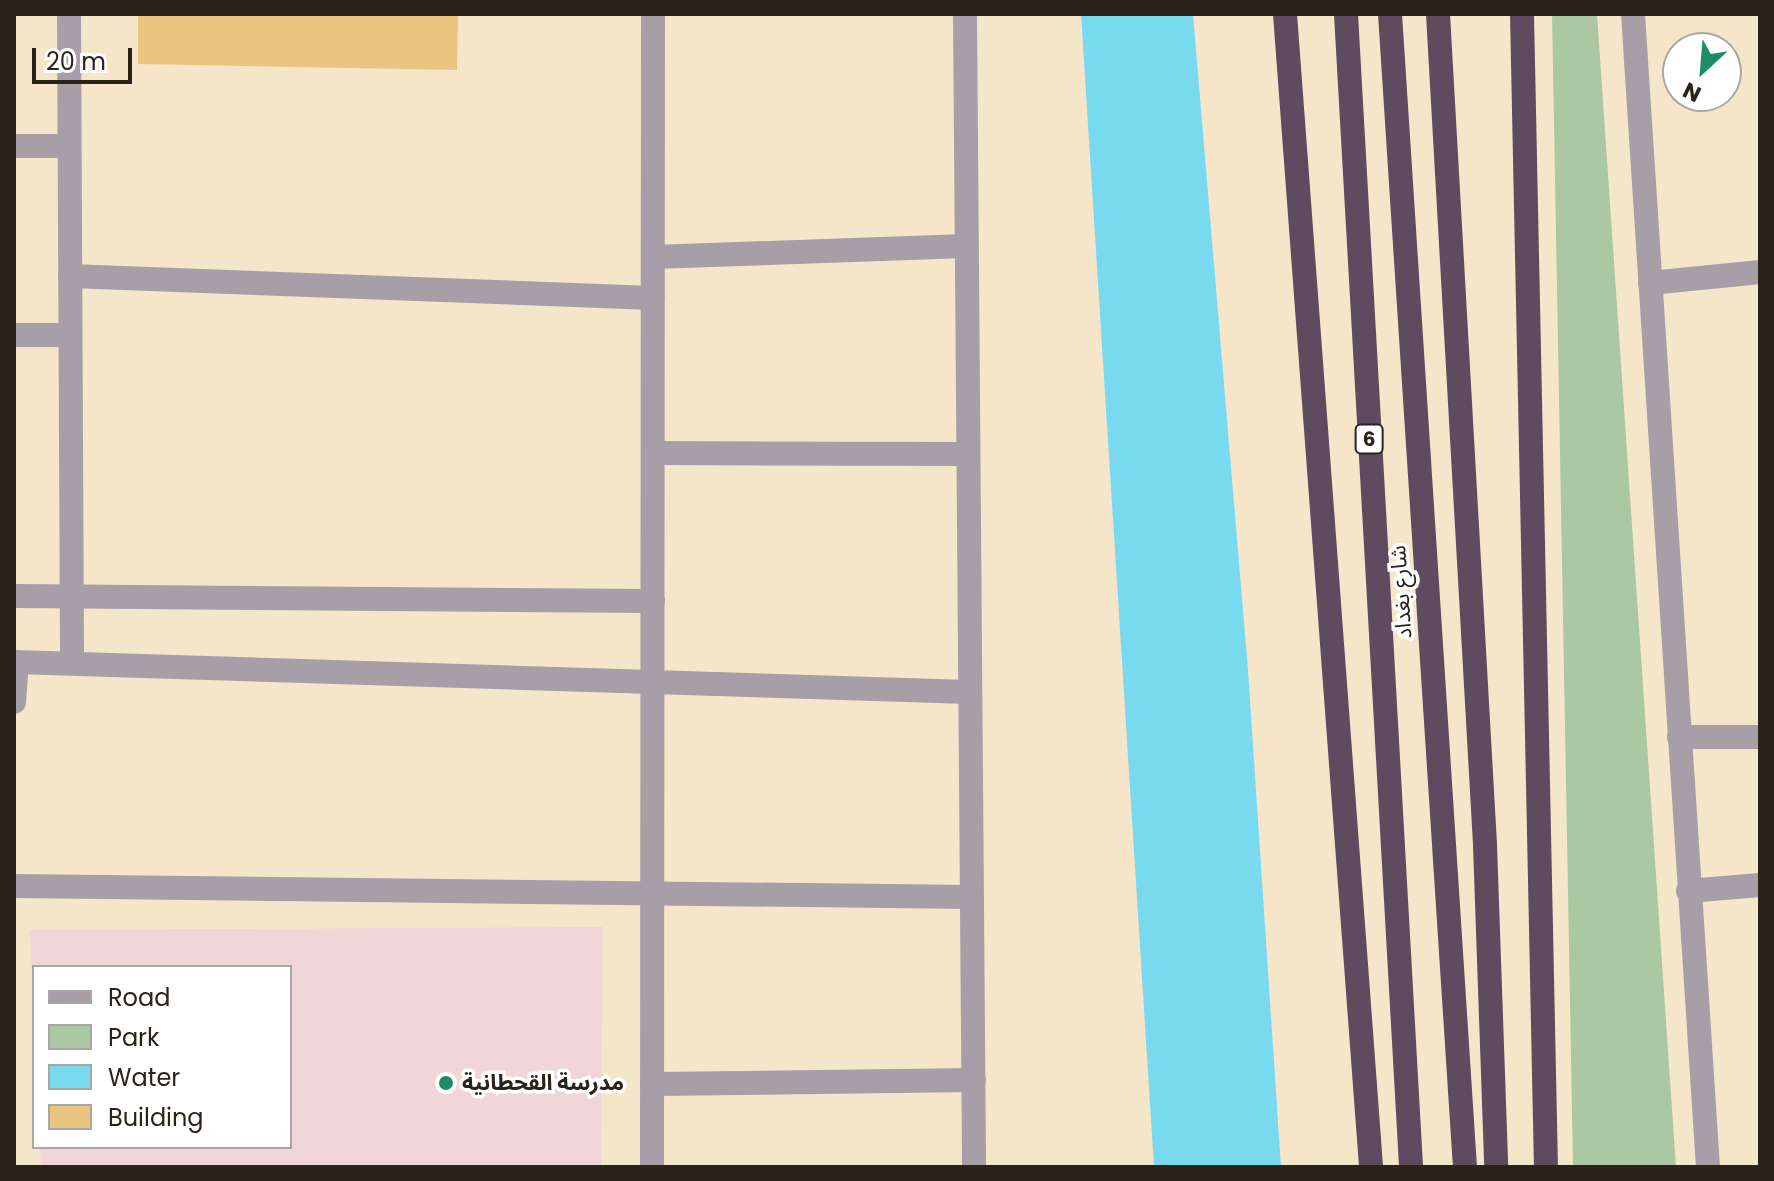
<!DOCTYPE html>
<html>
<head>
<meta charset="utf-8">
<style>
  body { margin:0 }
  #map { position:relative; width:1774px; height:1181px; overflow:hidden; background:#f6e6c9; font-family:Poppins,"Noto Sans Arabic",sans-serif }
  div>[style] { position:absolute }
  .education>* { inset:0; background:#f1d6d7 }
  .green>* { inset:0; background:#aac8a3 }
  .water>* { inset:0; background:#79d9ef }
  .building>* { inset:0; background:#e9c581 }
  .street>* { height:24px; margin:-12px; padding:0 12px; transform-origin:12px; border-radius:12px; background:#a79ea8 }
  .highway>* { height:24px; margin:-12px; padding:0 12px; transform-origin:12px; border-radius:12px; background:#5e4b60 }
  .dots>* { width:22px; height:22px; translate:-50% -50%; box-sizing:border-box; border:4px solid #fff; border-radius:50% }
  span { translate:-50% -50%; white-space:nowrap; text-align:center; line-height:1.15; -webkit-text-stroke:7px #fff; paint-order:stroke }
  .shield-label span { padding:2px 6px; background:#fff; border:2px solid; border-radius:6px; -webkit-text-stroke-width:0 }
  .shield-label { font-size:20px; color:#292319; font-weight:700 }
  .street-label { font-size:22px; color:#292319 }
  .poi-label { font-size:22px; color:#292319; font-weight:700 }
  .left { translate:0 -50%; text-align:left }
  .frame { position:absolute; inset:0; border:16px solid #292319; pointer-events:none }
  .legend { position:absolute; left:32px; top:965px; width:260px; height:184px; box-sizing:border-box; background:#fff; border:2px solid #a9a7a3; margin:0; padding:10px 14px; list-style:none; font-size:24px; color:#292319 }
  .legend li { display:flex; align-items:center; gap:16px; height:40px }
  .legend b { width:40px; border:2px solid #a9a7a3 }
  .north { position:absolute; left:1662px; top:32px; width:80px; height:80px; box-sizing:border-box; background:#fff; border:2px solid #a9a7a3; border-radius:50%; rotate:206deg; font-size:22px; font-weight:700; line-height:32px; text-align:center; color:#292319 }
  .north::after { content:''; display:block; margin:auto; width:28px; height:36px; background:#1e8b69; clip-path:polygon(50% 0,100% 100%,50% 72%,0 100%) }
  .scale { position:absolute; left:32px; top:48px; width:100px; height:36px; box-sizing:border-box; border:4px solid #292319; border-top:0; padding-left:10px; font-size:24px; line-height:28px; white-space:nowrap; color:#292319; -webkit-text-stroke:6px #fff; paint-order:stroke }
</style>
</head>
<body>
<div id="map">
  <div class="education">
    <div style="clip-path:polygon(603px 927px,601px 1167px,41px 1167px,40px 1147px,290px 1147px,290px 967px,34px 967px,34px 1018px,30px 930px)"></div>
  </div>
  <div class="green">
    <div style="clip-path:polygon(1552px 14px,1597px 14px,1676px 1167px,1573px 1167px)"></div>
  </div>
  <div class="water">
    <div style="clip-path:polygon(1081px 14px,1193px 14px,1248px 670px,1281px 1167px,1154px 1167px)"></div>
  </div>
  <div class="building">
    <div style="clip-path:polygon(138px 14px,458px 14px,457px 70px,138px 64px)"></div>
  </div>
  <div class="street">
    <div style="left:69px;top:14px;width:648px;rotate:89.73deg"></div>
    <div style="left:965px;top:14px;width:1153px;rotate:89.55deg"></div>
    <div style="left:1633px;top:14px;width:1155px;rotate:86.28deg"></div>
    <div style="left:14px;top:146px;width:55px"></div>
    <div style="left:653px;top:257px;width:313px;rotate:-2deg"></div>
    <div style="left:70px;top:276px;width:583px;rotate:2.16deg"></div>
    <div style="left:1650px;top:283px;width:111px;rotate:-5.7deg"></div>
    <div style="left:14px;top:335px;width:56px"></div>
    <div style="left:653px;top:453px;width:315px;rotate:0.2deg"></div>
    <div style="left:14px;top:596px;width:639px;rotate:0.45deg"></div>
    <div style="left:14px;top:662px;width:956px;rotate:1.8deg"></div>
    <div style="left:14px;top:702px;width:40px;rotate:-85.7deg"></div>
    <div style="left:1679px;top:737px;width:81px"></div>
    <div style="left:14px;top:886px;width:958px;rotate:0.66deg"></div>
    <div style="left:1688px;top:891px;width:72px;rotate:-4.8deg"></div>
    <div style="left:652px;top:1084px;width:322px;rotate:-0.7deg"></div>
    <div style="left:652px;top:1167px;width:1153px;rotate:-89.95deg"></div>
  </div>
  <div class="highway">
    <div style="left:1285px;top:14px;width:1156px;rotate:85.73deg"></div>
    <div style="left:1346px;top:14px;width:1155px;rotate:86.77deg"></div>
    <div style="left:1390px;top:14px;width:1155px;rotate:86.28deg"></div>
    <div style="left:1438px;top:14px;width:832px;rotate:86.76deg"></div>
    <div style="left:1485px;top:845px;width:322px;rotate:88deg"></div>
    <div style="left:1522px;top:14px;width:1153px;rotate:88.81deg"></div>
  </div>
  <div class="dots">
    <div style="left:446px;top:1083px;background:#1e8b69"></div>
  </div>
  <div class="shield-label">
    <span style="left:1369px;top:439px">6</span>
  </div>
  <div class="street-label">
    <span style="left:1401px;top:592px;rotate:-94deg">شارع بغداد</span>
  </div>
  <div class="poi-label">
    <span class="left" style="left:462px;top:1083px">مدرسة القحطانية</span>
  </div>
  <div class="frame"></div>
  <ul class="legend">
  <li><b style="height:10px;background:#a79ea8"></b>Road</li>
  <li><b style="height:22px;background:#aac8a3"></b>Park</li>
  <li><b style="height:22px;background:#79d9ef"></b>Water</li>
  <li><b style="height:22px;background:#e9c581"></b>Building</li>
  </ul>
  <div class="north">N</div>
  <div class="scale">20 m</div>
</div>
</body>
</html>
